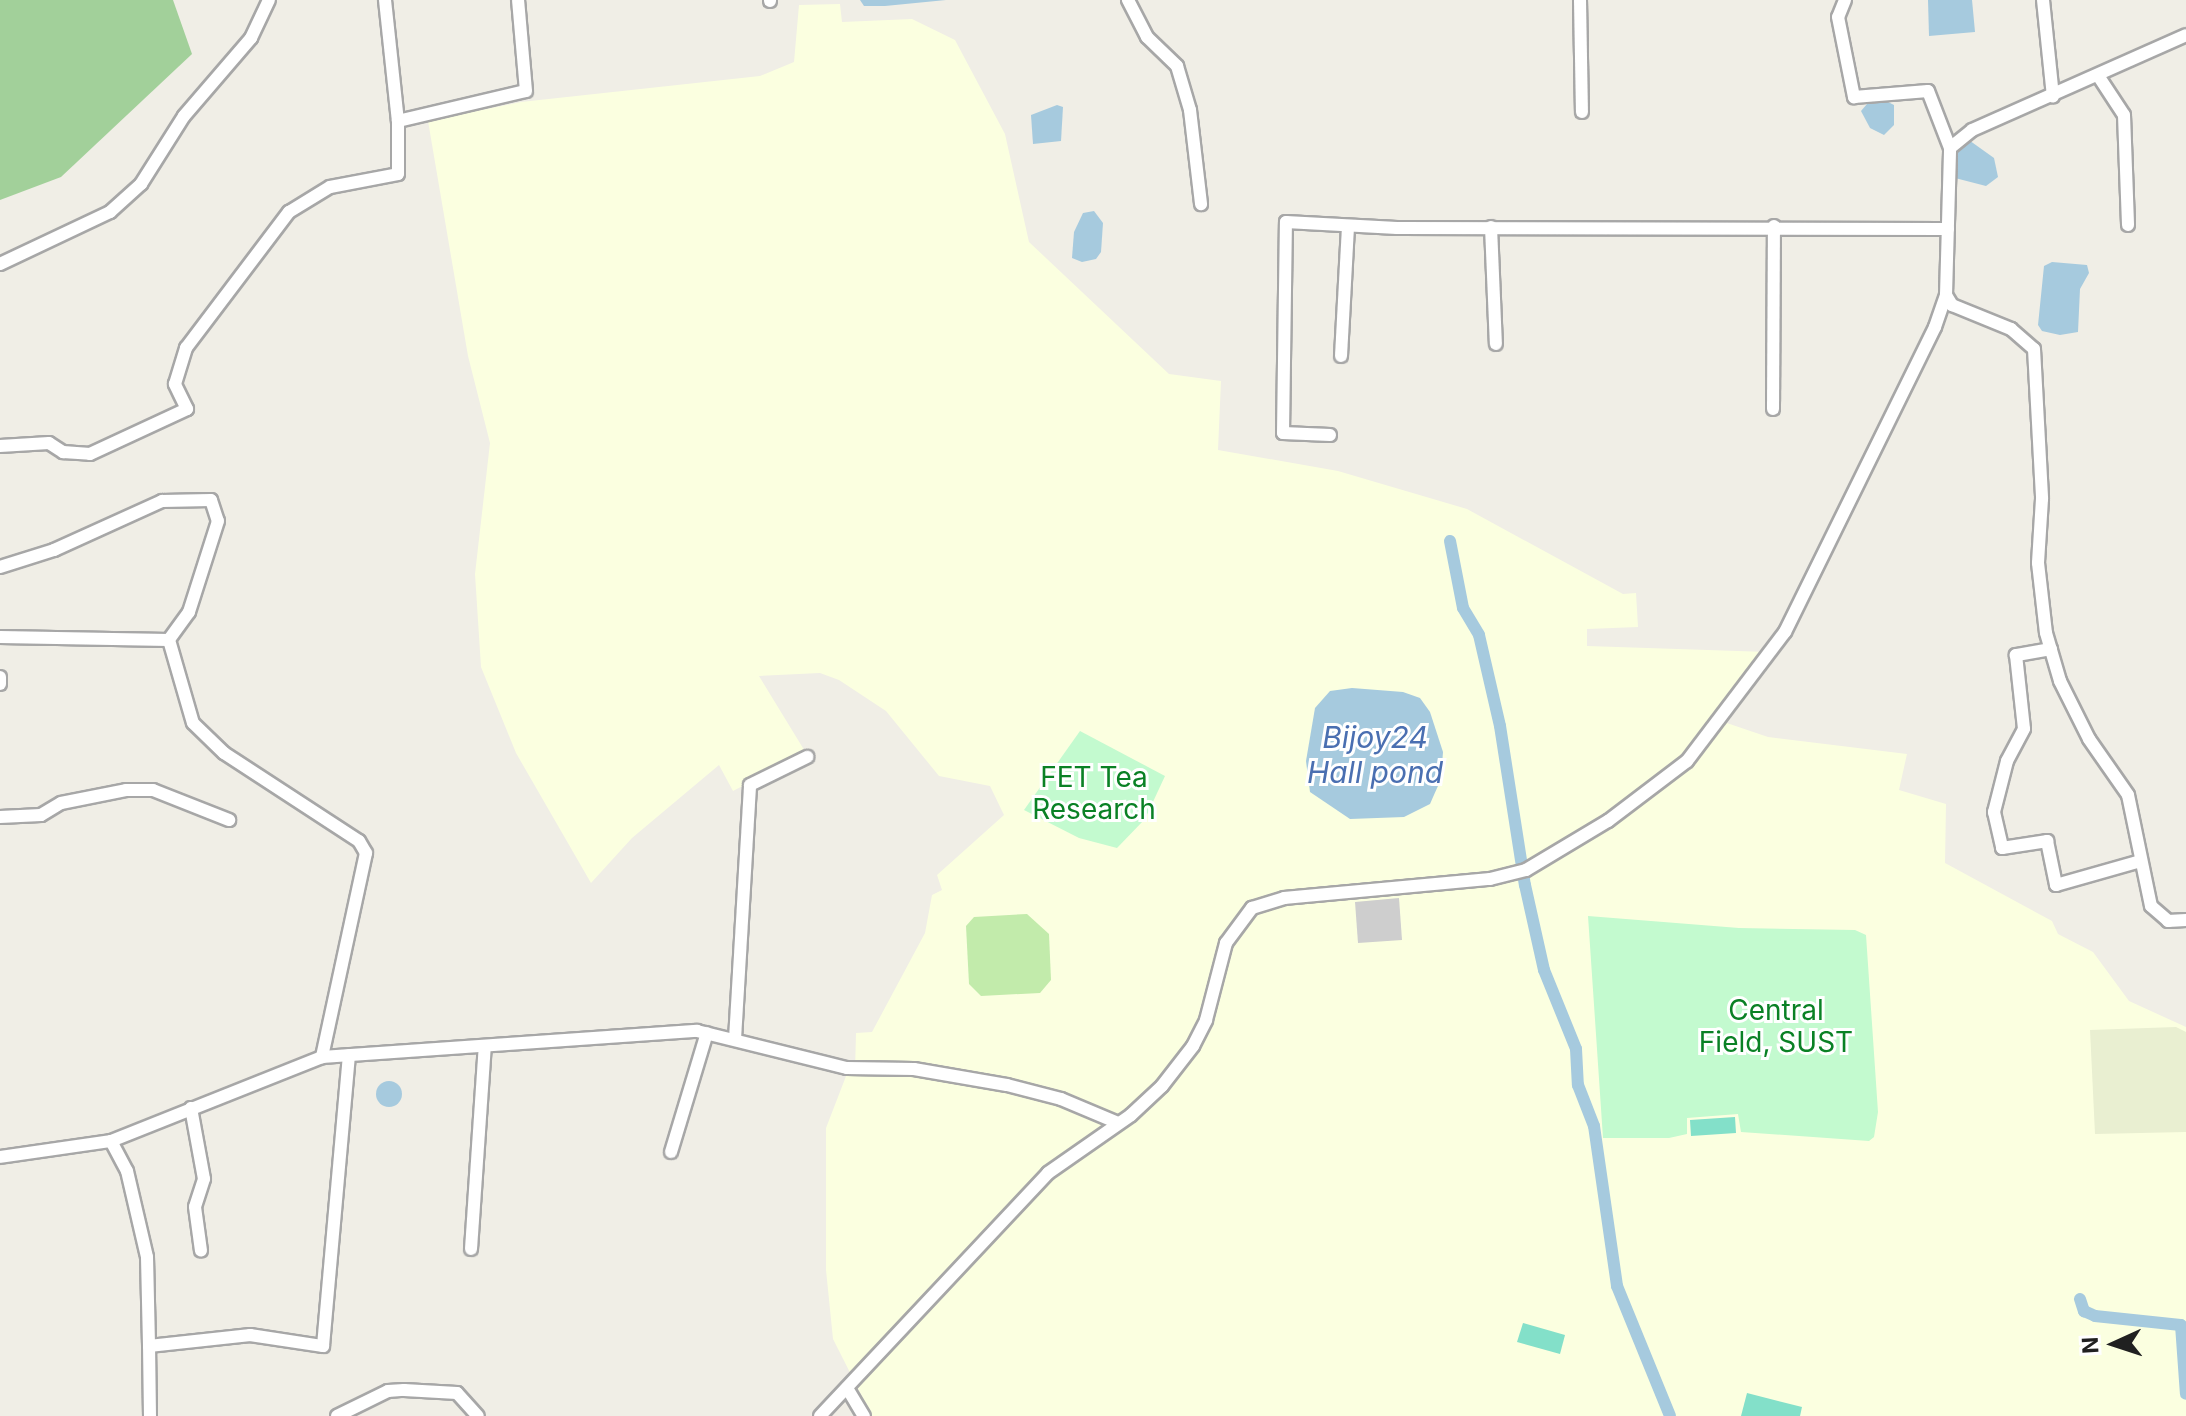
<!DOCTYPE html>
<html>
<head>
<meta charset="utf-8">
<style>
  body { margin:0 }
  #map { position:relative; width:2186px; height:1416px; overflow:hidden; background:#f0eee6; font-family:Inter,sans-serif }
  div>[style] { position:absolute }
  .education>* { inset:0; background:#fbffe0 }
  .religious>* { inset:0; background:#cecece }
  .farmland>* { inset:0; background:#e9efd1 }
  .grass>* { inset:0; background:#c2ebab }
  .forest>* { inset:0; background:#a2d09a }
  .park>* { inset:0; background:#c3facf }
  .pitch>* { inset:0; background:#83e0c9 }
  .water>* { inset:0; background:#a6cade }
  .round { border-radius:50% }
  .canal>* { height:12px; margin:-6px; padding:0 6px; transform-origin:6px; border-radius:6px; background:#a6cade }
  .roads { filter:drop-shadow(2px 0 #a7a7a7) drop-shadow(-2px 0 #a7a7a7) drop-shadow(0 2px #a7a7a7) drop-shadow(0 -2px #a7a7a7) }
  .minor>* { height:12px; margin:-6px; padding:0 6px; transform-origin:6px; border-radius:6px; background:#fff }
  span { translate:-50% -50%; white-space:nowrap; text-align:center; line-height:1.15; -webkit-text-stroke:6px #fff; paint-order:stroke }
  .park-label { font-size:28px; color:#0a8125 }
  .water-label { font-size:30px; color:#4a6fb1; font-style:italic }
  .north { position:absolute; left:2074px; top:1304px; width:80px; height:80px; -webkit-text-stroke:6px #fff; paint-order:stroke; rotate:267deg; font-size:22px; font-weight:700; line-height:32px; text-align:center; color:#202020 }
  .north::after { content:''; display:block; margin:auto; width:28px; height:36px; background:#202020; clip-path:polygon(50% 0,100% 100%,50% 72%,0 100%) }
</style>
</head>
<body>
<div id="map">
  <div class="education">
    <div style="clip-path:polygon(840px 4px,842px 22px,912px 19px,955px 40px,1005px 134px,1029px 242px,1169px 374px,1221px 381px,1218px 450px,1338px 471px,1467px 509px,1623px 594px,1636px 593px,1638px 627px,1587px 629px,1587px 646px,1768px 652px,1715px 719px,1768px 737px,1907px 754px,1899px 790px,1946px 804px,1945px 863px,2052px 921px,2058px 934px,2093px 952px,2129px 1001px,2186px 1027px,2186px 1416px,872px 1416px,833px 1339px,826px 1270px,826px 1128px,848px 1071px,855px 1071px,856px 1033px,872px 1032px,925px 933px,932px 895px,942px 890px,937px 875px,1004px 815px,990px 786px,939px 776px,886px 711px,839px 680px,820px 673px,759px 676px,806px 753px,733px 791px,719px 765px,632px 838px,591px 883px,516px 753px,481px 667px,475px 574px,490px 443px,468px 356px,428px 121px,521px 102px,760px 76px,794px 62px,799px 5px)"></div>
  </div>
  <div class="religious">
    <div style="clip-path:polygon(1399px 898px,1402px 940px,1358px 943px,1355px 902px)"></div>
  </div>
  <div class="farmland">
    <div style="clip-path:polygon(2176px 1027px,2186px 1032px,2186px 1132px,2095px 1134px,2090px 1030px)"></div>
  </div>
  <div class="grass">
    <div style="clip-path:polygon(1027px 914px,1049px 934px,1051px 980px,1040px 993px,981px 996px,969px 984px,966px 926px,974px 917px)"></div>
  </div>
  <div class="forest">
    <div style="clip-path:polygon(0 0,173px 0,192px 54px,61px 177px,0 200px)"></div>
  </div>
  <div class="park">
    <div style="clip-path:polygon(1080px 731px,1165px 776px,1145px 819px,1117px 848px,1079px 838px,1024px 810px)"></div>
    <div style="clip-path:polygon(1588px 916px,1739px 928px,1855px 930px,1866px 935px,1878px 1112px,1874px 1137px,1869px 1141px,1741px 1132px,1738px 1114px,1687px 1118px,1687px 1134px,1669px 1138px,1603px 1138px)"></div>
  </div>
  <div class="pitch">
    <div style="clip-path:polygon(1735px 1117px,1736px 1133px,1691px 1136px,1690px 1120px)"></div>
    <div style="clip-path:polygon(1523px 1323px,1565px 1335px,1560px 1354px,1517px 1342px)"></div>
    <div style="clip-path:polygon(1747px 1393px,1802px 1407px,1800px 1416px,1741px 1416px)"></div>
  </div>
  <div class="water">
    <div style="clip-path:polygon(860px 0,946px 0,885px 6px,864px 6px)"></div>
    <div style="clip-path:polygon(1928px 0,1972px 0,1975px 32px,1929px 36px)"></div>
    <div style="clip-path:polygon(1888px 102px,1894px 105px,1894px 125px,1884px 135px,1870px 128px,1861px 111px,1867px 104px)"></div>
    <div style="clip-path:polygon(1057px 105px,1063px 107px,1061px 141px,1033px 144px,1031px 115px)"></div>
    <div style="clip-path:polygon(1966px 138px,1994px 158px,1998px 177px,1986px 186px,1955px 178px,1953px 151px)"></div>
    <div style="clip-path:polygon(1094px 211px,1103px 223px,1101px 252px,1096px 259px,1082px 262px,1072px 258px,1074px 232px,1083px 213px)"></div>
    <div style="clip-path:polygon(2052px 262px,2087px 265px,2089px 273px,2080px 289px,2078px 332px,2060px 335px,2042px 331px,2038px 325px,2044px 266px)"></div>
    <div style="clip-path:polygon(1352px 688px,1403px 692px,1420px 698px,1430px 712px,1443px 752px,1441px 779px,1430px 804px,1404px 817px,1350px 819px,1310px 792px,1306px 761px,1315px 708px,1330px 691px)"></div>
    <div class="round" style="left:376px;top:1081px;width:26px;height:26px"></div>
  </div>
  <div class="canal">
    <div style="left:1450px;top:541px;width:68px;rotate:79deg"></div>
    <div style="left:1463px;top:608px;width:31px;rotate:59deg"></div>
    <div style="left:1479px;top:635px;width:93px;rotate:77deg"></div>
    <div style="left:1500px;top:726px;width:161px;rotate:81.1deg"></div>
    <div style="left:1525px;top:885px;width:87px;rotate:77.4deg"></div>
    <div style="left:1544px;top:970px;width:85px;rotate:67.9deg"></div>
    <div style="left:1576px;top:1049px;width:36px;rotate:87deg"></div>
    <div style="left:1578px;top:1085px;width:44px;rotate:68.7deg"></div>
    <div style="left:1594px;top:1126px;width:162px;rotate:81.8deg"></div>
    <div style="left:1617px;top:1286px;width:140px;rotate:67.8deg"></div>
    <div style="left:2080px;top:1299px;width:13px;rotate:72deg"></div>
    <div style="left:2084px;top:1311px;width:12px;rotate:24deg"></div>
    <div style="left:2095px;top:1316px;width:86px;rotate:6deg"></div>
    <div style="left:2181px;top:1325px;width:69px;rotate:85.9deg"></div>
  </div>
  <div class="roads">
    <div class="minor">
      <div style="left:385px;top:0;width:122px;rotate:83.9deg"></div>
      <div style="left:770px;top:0;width:1px;rotate:90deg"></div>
      <div style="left:1128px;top:0;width:42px;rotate:62.8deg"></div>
      <div style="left:1147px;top:37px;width:42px;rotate:44deg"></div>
      <div style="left:1177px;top:66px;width:46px;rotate:73.5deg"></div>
      <div style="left:1190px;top:110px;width:95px;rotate:83.3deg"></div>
      <div style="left:1580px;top:0;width:112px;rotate:89deg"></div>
      <div style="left:1845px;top:0;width:18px;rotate:112deg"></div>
      <div style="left:1838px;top:17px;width:82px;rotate:78.7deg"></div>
      <div style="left:1854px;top:97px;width:74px;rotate:-4.6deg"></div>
      <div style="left:1928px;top:91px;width:61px;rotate:68.9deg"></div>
      <div style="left:2043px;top:0;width:97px;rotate:84.1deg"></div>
      <div style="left:2099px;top:77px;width:45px;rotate:56.7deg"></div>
      <div style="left:2124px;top:115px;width:110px;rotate:87.9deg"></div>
      <div style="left:1491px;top:227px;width:117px;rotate:87.6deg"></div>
      <div style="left:0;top:264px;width:122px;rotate:-25.3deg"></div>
      <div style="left:110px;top:212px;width:42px;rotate:-42.1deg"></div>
      <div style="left:141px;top:184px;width:80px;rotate:-57.7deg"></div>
      <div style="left:184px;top:116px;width:103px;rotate:-49.3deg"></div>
      <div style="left:251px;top:38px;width:42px;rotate:-64.7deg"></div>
      <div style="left:1946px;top:295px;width:12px;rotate:59deg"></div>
      <div style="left:1952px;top:305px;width:64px;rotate:22.1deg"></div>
      <div style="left:2011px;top:329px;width:30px;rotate:41deg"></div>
      <div style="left:2034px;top:349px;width:150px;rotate:86.9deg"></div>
      <div style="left:2042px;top:499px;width:64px;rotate:93.6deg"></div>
      <div style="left:2038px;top:563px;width:70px;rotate:83.5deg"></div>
      <div style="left:2046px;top:633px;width:50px;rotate:73.7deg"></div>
      <div style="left:2060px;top:681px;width:65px;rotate:63.4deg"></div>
      <div style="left:2089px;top:739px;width:68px;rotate:55.1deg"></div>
      <div style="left:2128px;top:795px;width:113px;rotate:78.3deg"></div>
      <div style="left:2151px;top:906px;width:23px;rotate:41deg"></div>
      <div style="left:2168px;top:921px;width:18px;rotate:-3deg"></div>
      <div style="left:1341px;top:356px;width:130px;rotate:-86.9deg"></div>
      <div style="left:1773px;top:409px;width:183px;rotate:-89.7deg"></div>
      <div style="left:1330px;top:435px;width:47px;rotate:-177.6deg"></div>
      <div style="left:1283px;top:433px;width:211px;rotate:-89.2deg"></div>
      <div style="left:1286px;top:222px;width:111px;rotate:3.1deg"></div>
      <div style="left:1397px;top:228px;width:551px;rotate:0.1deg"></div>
      <div style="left:0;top:446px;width:49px;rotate:-3.5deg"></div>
      <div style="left:49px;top:443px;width:17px;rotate:33deg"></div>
      <div style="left:63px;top:452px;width:27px;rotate:4deg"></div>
      <div style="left:90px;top:454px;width:107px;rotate:-24.9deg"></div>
      <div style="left:187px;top:409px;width:28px;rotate:-116deg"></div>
      <div style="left:175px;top:384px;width:38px;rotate:-73deg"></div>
      <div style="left:186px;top:348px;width:171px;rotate:-52.9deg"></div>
      <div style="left:289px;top:212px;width:48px;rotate:-31.4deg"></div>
      <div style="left:330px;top:187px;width:69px;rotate:-10.8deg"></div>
      <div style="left:398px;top:174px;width:53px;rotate:-90deg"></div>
      <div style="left:398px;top:121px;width:131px;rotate:-13.2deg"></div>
      <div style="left:526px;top:91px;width:91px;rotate:-95deg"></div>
      <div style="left:0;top:567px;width:57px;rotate:-17.5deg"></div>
      <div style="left:54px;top:550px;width:119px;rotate:-24.4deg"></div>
      <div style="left:162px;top:501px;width:49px;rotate:-1.2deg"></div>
      <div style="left:211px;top:500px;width:22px;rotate:72deg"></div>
      <div style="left:218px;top:521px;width:96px;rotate:107.7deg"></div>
      <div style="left:189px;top:612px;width:34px;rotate:126deg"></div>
      <div style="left:169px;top:640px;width:86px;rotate:73.9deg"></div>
      <div style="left:193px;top:723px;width:43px;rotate:44.1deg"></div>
      <div style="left:224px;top:753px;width:161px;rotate:33.1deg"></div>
      <div style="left:359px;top:841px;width:14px;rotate:60deg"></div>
      <div style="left:366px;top:853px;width:209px;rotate:102.2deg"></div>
      <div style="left:0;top:637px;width:169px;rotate:1deg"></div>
      <div style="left:2051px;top:649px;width:36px;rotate:170deg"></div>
      <div style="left:2016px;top:655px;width:74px;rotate:83.8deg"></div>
      <div style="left:2024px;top:729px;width:36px;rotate:118deg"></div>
      <div style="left:2007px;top:761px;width:53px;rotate:104.3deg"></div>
      <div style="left:1994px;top:812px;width:37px;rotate:77deg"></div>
      <div style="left:2002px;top:848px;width:46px;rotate:-8.8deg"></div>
      <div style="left:2047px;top:841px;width:45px;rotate:78.4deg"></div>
      <div style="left:2056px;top:885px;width:88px;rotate:-15.8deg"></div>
      <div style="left:0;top:677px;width:7px;rotate:90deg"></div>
      <div style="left:0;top:817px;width:41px;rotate:-2.8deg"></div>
      <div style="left:41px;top:815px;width:23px;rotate:-31deg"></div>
      <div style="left:61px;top:803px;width:66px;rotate:-11.3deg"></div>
      <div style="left:126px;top:790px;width:27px"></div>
      <div style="left:153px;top:790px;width:82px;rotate:21.5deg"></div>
      <div style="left:735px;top:1039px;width:254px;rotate:-86.6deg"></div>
      <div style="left:750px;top:785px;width:64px;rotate:-26.2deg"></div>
      <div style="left:191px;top:1108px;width:72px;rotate:79.6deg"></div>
      <div style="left:204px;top:1179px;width:29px;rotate:108deg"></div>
      <div style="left:195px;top:1207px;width:44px;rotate:82.2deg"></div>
      <div style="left:111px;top:1141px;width:34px;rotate:62deg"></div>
      <div style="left:127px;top:1171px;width:88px;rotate:76.9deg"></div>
      <div style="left:147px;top:1257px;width:89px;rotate:88.7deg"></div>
      <div style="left:671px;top:1152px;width:124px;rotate:-73.2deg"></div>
      <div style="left:0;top:1157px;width:112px;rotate:-8.2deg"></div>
      <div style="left:111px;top:1141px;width:227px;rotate:-21.7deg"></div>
      <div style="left:322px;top:1057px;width:376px;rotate:-4deg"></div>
      <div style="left:697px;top:1031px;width:154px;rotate:13.9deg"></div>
      <div style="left:847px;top:1068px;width:67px;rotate:0.9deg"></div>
      <div style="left:914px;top:1069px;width:94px;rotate:9.8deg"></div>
      <div style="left:1007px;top:1085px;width:56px;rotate:14.5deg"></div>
      <div style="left:1061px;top:1099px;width:62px;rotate:22.8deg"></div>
      <div style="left:471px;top:1249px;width:203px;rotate:-86.1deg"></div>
      <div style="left:847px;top:1388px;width:33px;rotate:59deg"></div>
      <div style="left:150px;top:1416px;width:70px;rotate:-90.8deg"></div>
      <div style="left:149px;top:1346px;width:102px;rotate:-6.2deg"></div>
      <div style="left:250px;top:1335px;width:74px;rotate:8.6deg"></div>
      <div style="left:323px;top:1346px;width:292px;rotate:-84.9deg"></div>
      <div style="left:337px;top:1416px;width:57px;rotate:-26.1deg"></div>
      <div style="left:388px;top:1391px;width:16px;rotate:-4deg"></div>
      <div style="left:404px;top:1390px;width:53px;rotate:3.2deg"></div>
      <div style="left:457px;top:1393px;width:31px;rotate:48deg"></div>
      <div style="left:820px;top:1416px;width:333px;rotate:-46.8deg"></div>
      <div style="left:1048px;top:1173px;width:101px;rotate:-34.9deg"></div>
      <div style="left:1131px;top:1115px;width:42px;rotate:-43.1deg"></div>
      <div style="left:1162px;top:1086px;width:51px;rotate:-52.2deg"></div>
      <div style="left:1193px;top:1046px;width:29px;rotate:-63deg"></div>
      <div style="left:1206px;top:1020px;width:80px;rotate:-75.4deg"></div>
      <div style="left:1226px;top:943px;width:44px;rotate:-53.4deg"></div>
      <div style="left:1252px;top:908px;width:34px;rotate:-17deg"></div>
      <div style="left:1284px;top:898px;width:207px;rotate:-5.3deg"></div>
      <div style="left:1490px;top:879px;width:37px;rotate:-14deg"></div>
      <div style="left:1526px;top:870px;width:96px;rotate:-30.9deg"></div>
      <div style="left:1608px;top:821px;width:99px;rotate:-37.2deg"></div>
      <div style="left:1687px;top:761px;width:162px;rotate:-52.8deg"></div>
      <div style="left:1785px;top:632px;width:340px;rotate:-63.8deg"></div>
      <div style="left:1935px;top:327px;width:34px;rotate:-71deg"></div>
      <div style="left:1946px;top:295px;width:147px;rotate:-88.4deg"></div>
      <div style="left:1950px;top:148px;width:28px;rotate:-39deg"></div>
      <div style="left:1972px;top:130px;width:234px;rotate:-23.9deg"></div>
    </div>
  </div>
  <div class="park-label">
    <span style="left:1094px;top:793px">FET Tea<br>Research</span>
    <span style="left:1776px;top:1026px">Central<br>Field, SUST</span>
  </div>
  <div class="water-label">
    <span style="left:1375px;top:754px">Bijoy24<br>Hall pond</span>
  </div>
  <div class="north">N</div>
</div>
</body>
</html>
